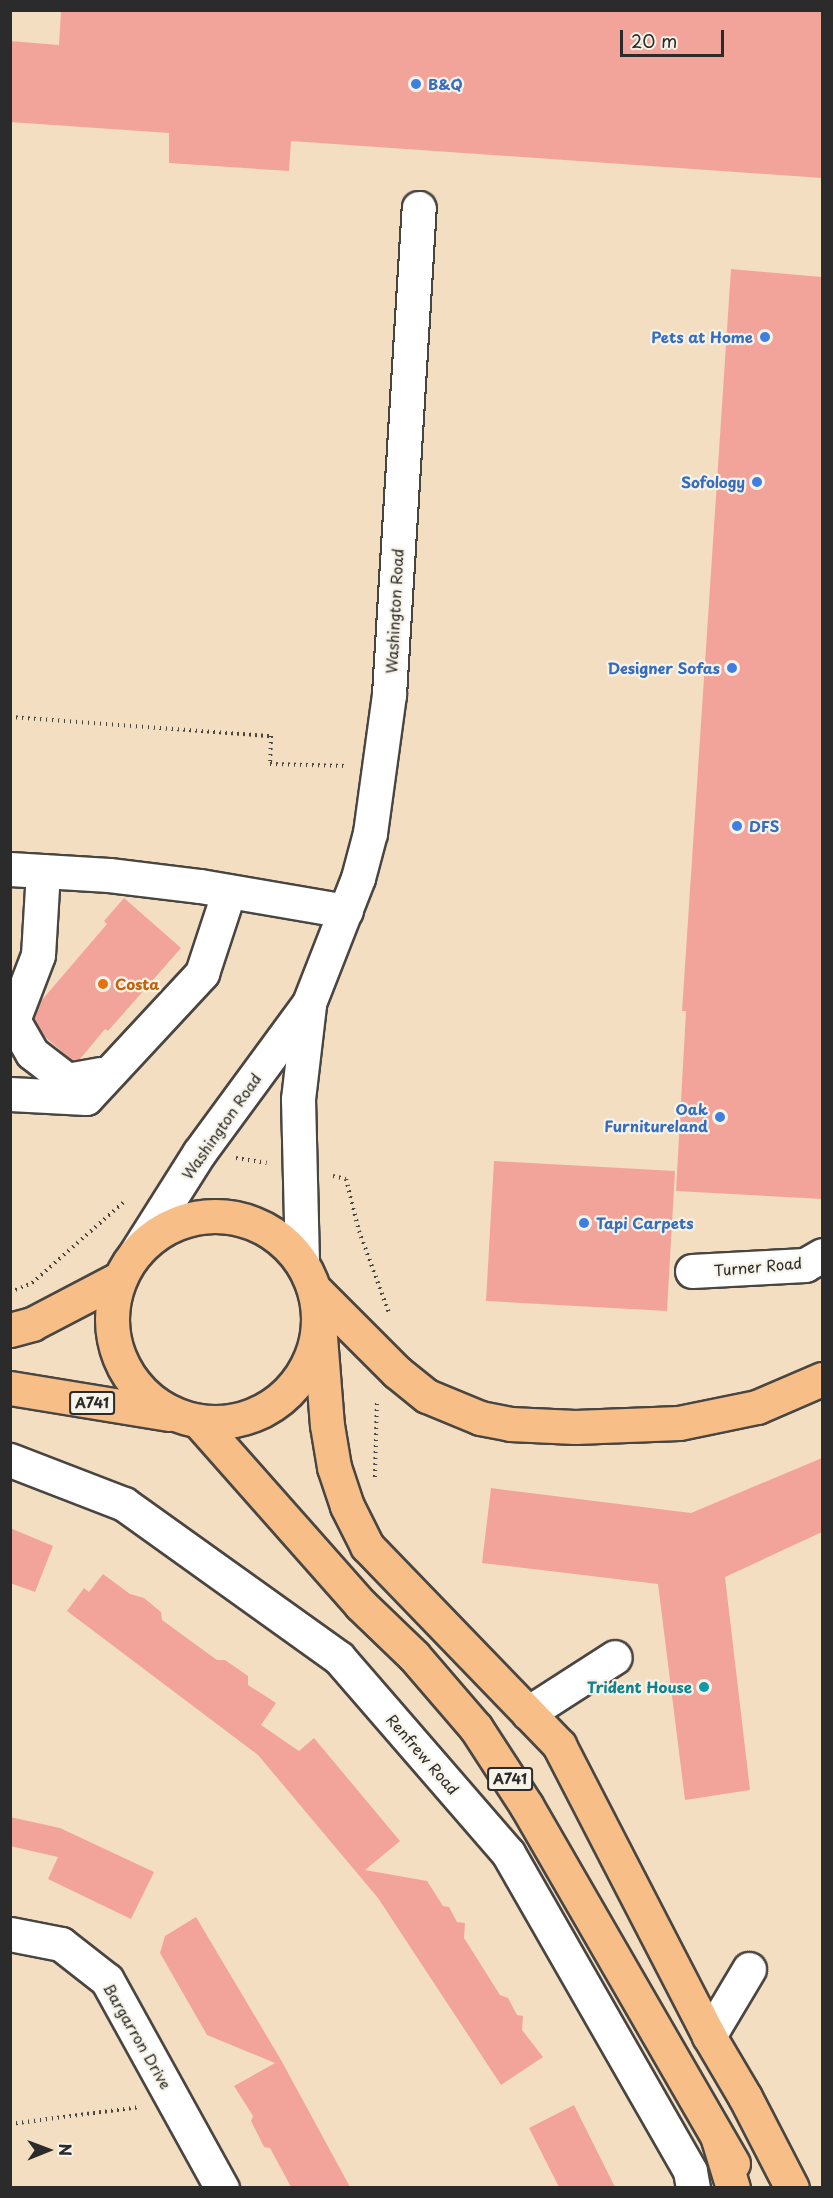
<!DOCTYPE html>
<html>
<head>
<meta charset="utf-8">
<style>
  body { margin:0 }
  #map { position:relative; width:833px; height:2198px; overflow:hidden; background:#f4dec2; font-family:"Playpen Sans",sans-serif }
  div>[style] { position:absolute }
  .building>* { inset:0; background:#f3a49a }
  .path>* { height:4px; margin-top:-2px; transform-origin:0; background:repeating-linear-gradient(90deg,#494642 0 1.5px,transparent 0 6px) }
  .roads { filter:drop-shadow(2px 0 #494642) drop-shadow(-2px 0 #494642) drop-shadow(0 2px #494642) drop-shadow(0 -2px #494642) }
  .minor>* { height:33px; margin:-16.5px; padding:0 16.5px; transform-origin:16.5px; border-radius:16.5px; background:#fff }
  .major>* { height:33px; margin:-16.5px; padding:0 16.5px; transform-origin:16.5px; border-radius:16.5px; background:#f7be88 }
  .major>.ring { margin:-16.5px; padding:0; box-sizing:content-box; background:none; border:33px solid #f7be88; border-radius:50% }
  .highway>* { height:33px; margin:-16.5px; padding:0 16.5px; transform-origin:16.5px; border-radius:16.5px; background:#f7be88 }
  .dots>* { width:16px; height:16px; translate:-50% -50%; box-sizing:border-box; border:3px solid #f7f3e8; border-radius:50% }
  span { translate:-50% -50%; white-space:nowrap; text-align:center; line-height:1.15; -webkit-text-stroke:4.5px #f7f3e8; paint-order:stroke }
  .shield-label span { padding:2px 4px; background:#f7f3e8; border:2px solid; border-radius:4px; -webkit-text-stroke-width:0 }
  .shield-label { font-size:14px; color:#2b2b2b; font-weight:700 }
  .shop-label { font-size:15px; color:#366cbe; font-weight:700 }
  .left { translate:0 -50%; text-align:left }
  .right { translate:-100% -50%; text-align:right }
  .street-label { font-size:15px; color:#2b2b2b }
  .food-label { font-size:15px; color:#c56008; font-weight:700 }
  .culture-label { font-size:15px; color:#0d838f; font-weight:700 }
  .frame { position:absolute; inset:0; border:12px solid #2b2b2b; pointer-events:none }
  .north { position:absolute; left:18px; top:2120px; width:60px; height:60px; -webkit-text-stroke:4px #f7f3e8; paint-order:stroke; rotate:89deg; font-size:16px; font-weight:700; line-height:24px; text-align:center; color:#2b2b2b }
  .north::after { content:''; display:block; margin:auto; width:21px; height:27px; background:#2b2b2b; clip-path:polygon(50% 0,100% 100%,50% 72%,0 100%) }
  .scale { position:absolute; left:620px; top:30px; width:104px; height:27px; box-sizing:border-box; border:3px solid #2b2b2b; border-top:0; padding-left:8px; font-size:18px; line-height:21px; white-space:nowrap; color:#2b2b2b; -webkit-text-stroke:4px #f7f3e8; paint-order:stroke }
</style>
</head>
<body>
<div id="map">
  <div class="building">
    <div style="clip-path:polygon(61px 10px,822px 10px,822px 178px,291px 141px,289px 171px,169px 163px,169px 133px,10px 122px,10px 41px,59px 45px)"></div>
    <div style="clip-path:polygon(731px 269px,822px 277px,822px 1199px,676px 1191px,686px 1011px,682px 1011px)"></div>
    <div style="clip-path:polygon(124px 898px,181px 948px,108px 1031px,105px 1029px,80px 1059px,72px 1060px,44px 1036px,34px 1018px,41px 1001px,107px 924px,104px 921px)"></div>
    <div style="clip-path:polygon(494px 1161px,675px 1171px,667px 1311px,486px 1301px)"></div>
    <div style="clip-path:polygon(822px 1458px,822px 1532px,725px 1577px,750px 1790px,685px 1800px,658px 1584px,482px 1563px,491px 1488px,691px 1513px)"></div>
    <div style="clip-path:polygon(10px 1528px,53px 1546px,35px 1592px,10px 1583px)"></div>
    <div style="clip-path:polygon(103px 1574px,130px 1594px,144px 1598px,161px 1612px,162px 1620px,217px 1660px,225px 1660px,248px 1676px,248px 1685px,276px 1703px,261px 1725px,299px 1751px,314px 1738px,400px 1841px,365px 1870px,427px 1881px,443px 1906px,449px 1907px,457px 1922px,465px 1923px,464px 1938px,500px 1995px,508px 1998px,517px 2015px,523px 2016px,522px 2030px,543px 2057px,501px 2085px,378px 1898px,258px 1755px,67px 1611px,84px 1588px,89px 1592px)"></div>
    <div style="clip-path:polygon(10px 1817px,60px 1828px,154px 1872px,131px 1919px,48px 1879px,58px 1857px,10px 1846px)"></div>
    <div style="clip-path:polygon(196px 1917px,281px 2060px,350px 2187px,291px 2187px,270px 2148px,264px 2147px,251px 2121px,253px 2116px,234px 2086px,275px 2063px,207px 2035px,160px 1953px,165px 1936px)"></div>
    <div style="clip-path:polygon(574px 2105px,615px 2187px,559px 2187px,529px 2128px)"></div>
  </div>
  <div class="path">
    <div style="left:10px;top:717px;width:262px;rotate:4.2deg"></div>
    <div style="left:271px;top:736px;width:28px;rotate:92deg"></div>
    <div style="left:270px;top:764px;width:76px;rotate:1.5deg"></div>
    <div style="left:236px;top:1158px;width:31px;rotate:9deg"></div>
    <div style="left:333px;top:1176px;width:13px;rotate:13deg"></div>
    <div style="left:346px;top:1179px;width:54px;rotate:76deg"></div>
    <div style="left:359px;top:1231px;width:87px;rotate:69.9deg"></div>
    <div style="left:10px;top:1292px;width:24px;rotate:-22deg"></div>
    <div style="left:32px;top:1283px;width:125px;rotate:-41.4deg"></div>
    <div style="left:375px;top:1477px;width:77px;rotate:-88.5deg"></div>
    <div style="left:10px;top:2124px;width:131px;rotate:-7.5deg"></div>
  </div>
  <div class="roads">
    <div class="minor">
      <div style="left:10px;top:869px;width:99px;rotate:3.5deg"></div>
      <div style="left:109px;top:875px;width:92px;rotate:6.9deg"></div>
      <div style="left:200px;top:886px;width:148px;rotate:9.7deg"></div>
      <div style="left:43px;top:871px;width:84px;rotate:93.4deg"></div>
      <div style="left:38px;top:955px;width:70px;rotate:111deg"></div>
      <div style="left:13px;top:1020px;width:38px;rotate:60deg"></div>
      <div style="left:32px;top:1053px;width:44px;rotate:37.6deg"></div>
      <div style="left:67px;top:1080px;width:34px;rotate:-10deg"></div>
      <div style="left:10px;top:1094px;width:76px;rotate:3deg"></div>
      <div style="left:86px;top:1098px;width:171px;rotate:-47.1deg"></div>
      <div style="left:202px;top:973px;width:86px;rotate:-71.8deg"></div>
      <div style="left:137px;top:1251px;width:116px;rotate:-57.7deg"></div>
      <div style="left:199px;top:1153px;width:186px;rotate:-53.7deg"></div>
      <div style="left:309px;top:1003px;width:134px;rotate:-68.6deg"></div>
      <div style="left:358px;top:878px;width:47px;rotate:-75.1deg"></div>
      <div style="left:370px;top:833px;width:140px;rotate:-82.2deg"></div>
      <div style="left:389px;top:694px;width:487px;rotate:-86.5deg"></div>
      <div style="left:302px;top:1262px;width:163px;rotate:-91.4deg"></div>
      <div style="left:298px;top:1099px;width:95px;rotate:-83.3deg"></div>
      <div style="left:692px;top:1271px;width:113px;rotate:-3deg"></div>
      <div style="left:805px;top:1265px;width:20px;rotate:-30deg"></div>
      <div style="left:10px;top:1460px;width:122px;rotate:21.1deg"></div>
      <div style="left:124px;top:1504px;width:264px;rotate:35.6deg"></div>
      <div style="left:339px;top:1658px;width:258px;rotate:49.1deg"></div>
      <div style="left:508px;top:1853px;width:366px;rotate:60.2deg"></div>
      <div style="left:690px;top:2171px;width:17px;rotate:80deg"></div>
      <div style="left:528px;top:1713px;width:103px;rotate:-32.8deg"></div>
      <div style="left:10px;top:1934px;width:52px;rotate:11.1deg"></div>
      <div style="left:61px;top:1944px;width:58px;rotate:38deg"></div>
      <div style="left:107px;top:1980px;width:238px;rotate:61.1deg"></div>
      <div style="left:709px;top:2036px;width:78px;rotate:-59.2deg"></div>
    </div>
    <div class="major">
      <div class="ring" style="left:112px;top:1216px;width:173px;height:173px"></div>
      <div style="left:319px;top:1324px;width:101px;rotate:85.5deg"></div>
      <div style="left:327px;top:1425px;width:43px;rotate:80.5deg"></div>
      <div style="left:334px;top:1467px;width:41px;rotate:71.6deg"></div>
      <div style="left:347px;top:1506px;width:45px;rotate:63.4deg"></div>
      <div style="left:367px;top:1546px;width:277px;rotate:46deg"></div>
      <div style="left:559px;top:1745px;width:327px;rotate:62.7deg"></div>
      <div style="left:709px;top:2036px;width:71px;rotate:59.5deg"></div>
      <div style="left:745px;top:2097px;width:102px;rotate:62.7deg"></div>
      <div style="left:10px;top:1330px;width:23px;rotate:-15deg"></div>
      <div style="left:32px;top:1324px;width:99px;rotate:-27.6deg"></div>
      <div style="left:10px;top:1388px;width:161px;rotate:9.3deg"></div>
      <div style="left:200px;top:1423px;width:242px;rotate:48.5deg"></div>
      <div style="left:360px;top:1604px;width:75px;rotate:43.9deg"></div>
      <div style="left:414px;top:1656px;width:95px;rotate:49.3deg"></div>
      <div style="left:476px;top:1728px;width:92px;rotate:57deg"></div>
      <div style="left:526px;top:1805px;width:414px;rotate:60deg"></div>
    </div>
    <div class="highway">
      <div style="left:316px;top:1291px;width:115px;rotate:45deg"></div>
      <div style="left:397px;top:1372px;width:38px;rotate:39deg"></div>
      <div style="left:427px;top:1396px;width:57px;rotate:22.5deg"></div>
      <div style="left:480px;top:1418px;width:31px;rotate:11deg"></div>
      <div style="left:510px;top:1424px;width:65px;rotate:2.6deg"></div>
      <div style="left:575px;top:1427px;width:104px;rotate:-2.2deg"></div>
      <div style="left:679px;top:1423px;width:80px;rotate:-11.6deg"></div>
      <div style="left:757px;top:1407px;width:71px;rotate:-23.3deg"></div>
      <div style="left:718px;top:2139px;width:51px;rotate:73deg"></div>
    </div>
  </div>
  <div class="dots">
    <div style="left:416px;top:84px;background:#3f7fe0"></div>
    <div style="left:765px;top:337px;background:#3f7fe0"></div>
    <div style="left:757px;top:482px;background:#3f7fe0"></div>
    <div style="left:732px;top:668px;background:#3f7fe0"></div>
    <div style="left:737px;top:826px;background:#3f7fe0"></div>
    <div style="left:103px;top:984px;background:#e8710a"></div>
    <div style="left:720px;top:1117px;background:#3f7fe0"></div>
    <div style="left:584px;top:1223px;background:#3f7fe0"></div>
    <div style="left:704px;top:1687px;background:#0f9aa8"></div>
  </div>
  <div class="shield-label">
    <span style="left:92px;top:1403px">A741</span>
    <span style="left:510px;top:1779px">A741</span>
  </div>
  <div class="shop-label">
    <span class="left" style="left:428px;top:84px">B&amp;Q</span>
    <span class="right" style="left:753px;top:337px">Pets at Home</span>
    <span class="right" style="left:745px;top:482px">Sofology</span>
    <span class="right" style="left:720px;top:668px">Designer Sofas</span>
    <span class="left" style="left:749px;top:826px">DFS</span>
    <span class="right" style="left:708px;top:1117px">Oak<br>Furnitureland</span>
    <span class="left" style="left:596px;top:1223px">Tapi Carpets</span>
  </div>
  <div class="street-label">
    <span style="left:394px;top:611px;rotate:-87deg">Washington Road</span>
    <span style="left:221px;top:1126px;rotate:-55deg">Washington Road</span>
    <span style="left:758px;top:1266px;rotate:-5deg">Turner Road</span>
    <span style="left:423px;top:1754px;rotate:49deg">Renfrew Road</span>
    <span style="left:138px;top:2036px;rotate:60deg">Bargarron Drive</span>
  </div>
  <div class="food-label">
    <span class="left" style="left:115px;top:984px">Costa</span>
  </div>
  <div class="culture-label">
    <span class="right" style="left:692px;top:1687px">Trident House</span>
  </div>
  <div class="frame"></div>
  <div class="north">N</div>
  <div class="scale">20 m</div>
</div>
</body>
</html>
